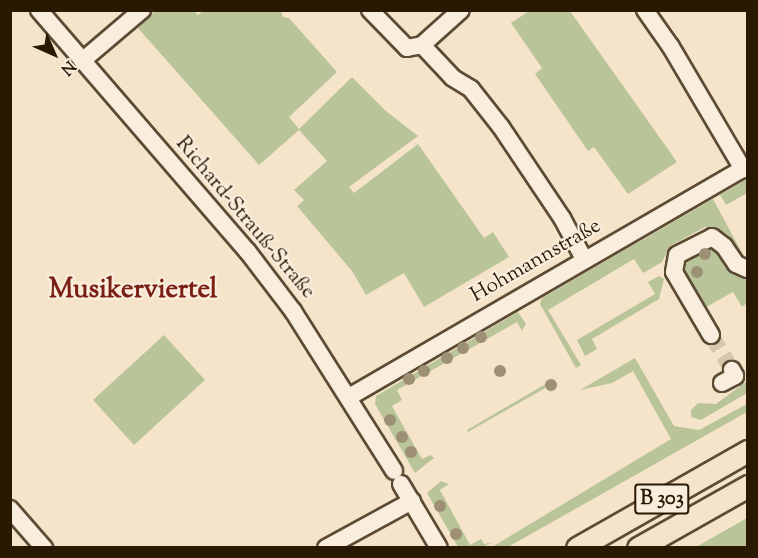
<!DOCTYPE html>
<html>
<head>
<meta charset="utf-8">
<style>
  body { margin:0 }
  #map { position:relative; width:758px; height:558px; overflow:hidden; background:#f6e4ca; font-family:"Sorts Mill Goudy",serif }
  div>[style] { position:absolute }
  .green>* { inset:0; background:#b9c599 }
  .minor-tunnel>* { height:16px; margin-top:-8px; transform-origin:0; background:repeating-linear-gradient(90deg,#d7c5ac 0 16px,transparent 0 24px) }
  .roads { filter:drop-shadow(2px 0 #5c4b34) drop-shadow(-2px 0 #5c4b34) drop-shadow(0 2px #5c4b34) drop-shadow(0 -2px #5c4b34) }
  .minor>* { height:16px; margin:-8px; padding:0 8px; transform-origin:8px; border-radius:8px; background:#f9eddd }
  .major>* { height:21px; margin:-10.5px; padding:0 10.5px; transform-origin:10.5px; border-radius:10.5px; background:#f6e4ca }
  .trees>* { width:12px; height:12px; margin:-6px; border-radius:50%; background:#9d9075 }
  span { translate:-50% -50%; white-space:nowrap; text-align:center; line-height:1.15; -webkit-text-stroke:4.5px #f9eddd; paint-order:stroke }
  .shield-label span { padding:2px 4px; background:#f9eddd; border:2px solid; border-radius:4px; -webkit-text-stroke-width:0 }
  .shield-label { font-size:20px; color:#291802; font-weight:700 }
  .street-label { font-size:21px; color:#291802 }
  .district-label { font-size:27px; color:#7a1f14; font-weight:700 }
  .frame { position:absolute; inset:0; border:12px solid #291802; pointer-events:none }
  .north { position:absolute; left:24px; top:24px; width:60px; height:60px; -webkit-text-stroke:4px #f9eddd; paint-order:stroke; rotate:135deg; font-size:16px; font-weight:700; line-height:24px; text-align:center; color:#291802 }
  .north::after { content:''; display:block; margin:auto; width:21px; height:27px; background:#291802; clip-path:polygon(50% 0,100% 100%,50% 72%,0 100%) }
</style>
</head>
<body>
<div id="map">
  <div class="green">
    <div style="clip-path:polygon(155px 11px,194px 11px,198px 15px,203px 11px,281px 11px,283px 17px,289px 18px,337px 72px,289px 117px,299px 129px,352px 77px,386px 111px,418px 136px,349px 187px,354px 193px,418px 144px,484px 238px,493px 232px,509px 257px,424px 307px,404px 273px,366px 295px,352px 271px,297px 206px,304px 200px,294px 190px,327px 161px,299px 130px,259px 165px,137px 27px)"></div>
    <div style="clip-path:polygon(529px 11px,570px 11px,677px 162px,628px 194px,594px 147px,588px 151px,535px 74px,542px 68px,511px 23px)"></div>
    <div style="clip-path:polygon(747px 179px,747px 193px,726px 205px,720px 195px)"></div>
    <div style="clip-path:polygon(713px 199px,747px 262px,727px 234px,705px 227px,670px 246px,662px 262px,643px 273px,634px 259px,548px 310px,581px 365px,576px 368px,540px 304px,542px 298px)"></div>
    <div style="clip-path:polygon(709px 240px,747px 279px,747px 303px,742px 307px,733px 292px,701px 310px,678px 260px)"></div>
    <div style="clip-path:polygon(659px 276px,664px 279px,659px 299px,592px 339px,597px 349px,585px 356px,577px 340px,655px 294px,648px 282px)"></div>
    <div style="clip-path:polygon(518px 312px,526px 324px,522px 331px,517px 322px,397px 390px,402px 400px,392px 406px,422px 459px,431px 455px,434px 458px,415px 473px,375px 404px,376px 396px)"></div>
    <div style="clip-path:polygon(164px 335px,205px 380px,134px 445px,93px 400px)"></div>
    <div style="clip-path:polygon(635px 358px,674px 426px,699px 430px,747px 404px,747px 412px,508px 547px,492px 547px,671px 439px,633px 371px,612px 383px,580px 390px)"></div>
    <div style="clip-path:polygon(554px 379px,556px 385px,550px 392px,547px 387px,468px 432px,467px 430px)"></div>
    <div style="clip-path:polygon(747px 381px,747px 393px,701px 420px,691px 417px,691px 410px,698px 403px,716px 404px)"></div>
    <div style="clip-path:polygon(441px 481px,449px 484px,440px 490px,470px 545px,481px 539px,484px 544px,493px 542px,482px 547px,458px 547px,427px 493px)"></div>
    <div style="clip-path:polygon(747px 518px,747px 547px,696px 547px)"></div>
  </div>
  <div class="minor-tunnel">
    <div style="left:711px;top:335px;width:41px;rotate:59deg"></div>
  </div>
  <div class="roads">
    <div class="minor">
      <div style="left:39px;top:10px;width:320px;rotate:49.2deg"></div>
      <div style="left:248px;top:252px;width:74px;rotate:52.7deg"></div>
      <div style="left:293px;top:311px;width:189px;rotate:57.7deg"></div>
      <div style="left:370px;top:10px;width:53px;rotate:45.8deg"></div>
      <div style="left:407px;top:48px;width:15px;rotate:-11deg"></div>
      <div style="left:422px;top:45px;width:52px;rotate:-41.9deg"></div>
      <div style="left:645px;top:10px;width:45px;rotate:54.9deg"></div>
      <div style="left:671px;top:47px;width:142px;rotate:59.5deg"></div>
      <div style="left:422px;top:45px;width:45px;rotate:46.8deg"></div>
      <div style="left:453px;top:78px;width:21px;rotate:31deg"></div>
      <div style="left:471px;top:89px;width:48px;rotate:51.7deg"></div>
      <div style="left:501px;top:127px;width:110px;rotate:56.2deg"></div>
      <div style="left:562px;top:218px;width:47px;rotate:61.8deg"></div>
      <div style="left:82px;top:61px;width:79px;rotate:-40.4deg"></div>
      <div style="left:711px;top:335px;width:73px;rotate:-120.4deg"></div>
      <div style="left:674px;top:272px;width:17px;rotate:-80deg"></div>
      <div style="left:677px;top:255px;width:39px;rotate:-27deg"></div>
      <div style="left:712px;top:237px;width:15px;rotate:37deg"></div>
      <div style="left:724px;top:246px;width:22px;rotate:56deg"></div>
      <div style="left:736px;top:264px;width:12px;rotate:24deg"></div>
      <div style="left:722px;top:383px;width:15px;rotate:-28deg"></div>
      <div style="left:735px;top:376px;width:7px;rotate:-117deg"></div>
      <div style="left:349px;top:397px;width:461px;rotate:-30.1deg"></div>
      <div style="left:401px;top:484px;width:74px;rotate:59.3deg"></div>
      <div style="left:10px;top:509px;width:52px;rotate:48.9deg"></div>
      <div style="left:326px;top:548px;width:98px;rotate:-28.7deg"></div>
    </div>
    <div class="major">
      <div style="left:577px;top:548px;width:197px;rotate:-29.6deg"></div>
      <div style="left:638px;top:548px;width:126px;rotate:-29.4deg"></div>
    </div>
  </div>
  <div class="trees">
    <div style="left:705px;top:254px"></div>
    <div style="left:697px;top:272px"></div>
    <div style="left:481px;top:337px"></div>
    <div style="left:463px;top:348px"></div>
    <div style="left:447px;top:358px"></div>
    <div style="left:424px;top:371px"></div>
    <div style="left:500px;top:371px"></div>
    <div style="left:409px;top:379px"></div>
    <div style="left:551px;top:385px"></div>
    <div style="left:390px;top:420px"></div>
    <div style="left:402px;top:437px"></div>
    <div style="left:411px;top:452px"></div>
    <div style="left:440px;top:506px"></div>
    <div style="left:456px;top:534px"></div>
  </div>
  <div class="shield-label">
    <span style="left:662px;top:499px">B 303</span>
  </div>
  <div class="street-label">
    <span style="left:245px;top:218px;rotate:50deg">Richard-Strauß-Straße</span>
    <span style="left:536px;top:261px;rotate:-30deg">Hohmannstraße</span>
  </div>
  <div class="district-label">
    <span style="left:133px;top:291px">Musikerviertel</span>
  </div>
  <div class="frame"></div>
  <div class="north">N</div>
</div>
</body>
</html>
